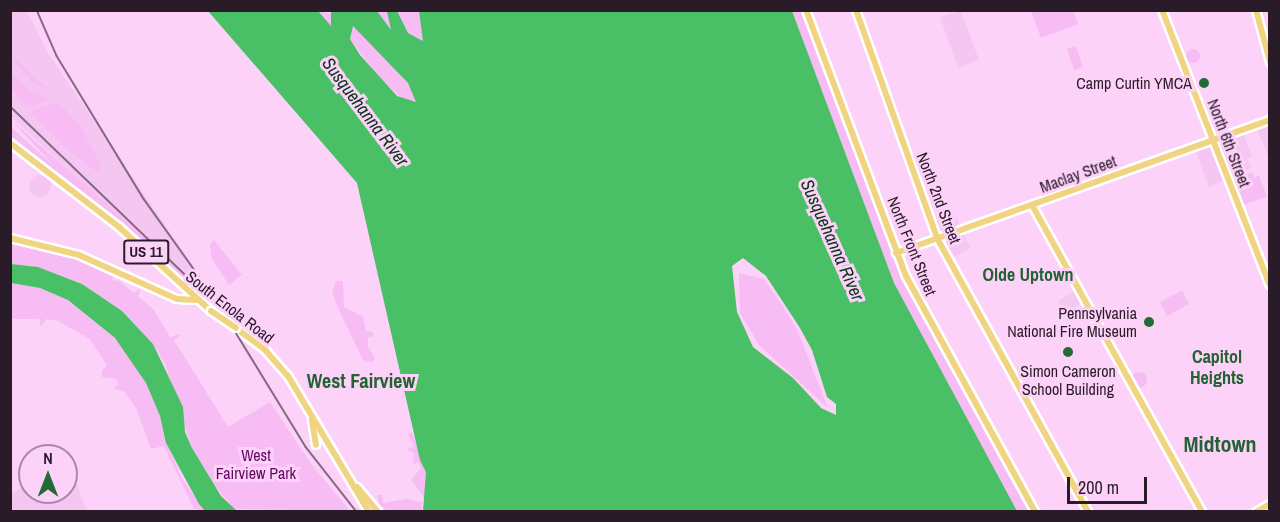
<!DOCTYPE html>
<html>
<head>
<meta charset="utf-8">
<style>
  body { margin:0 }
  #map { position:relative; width:1280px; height:522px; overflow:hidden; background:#fdd2f9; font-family:"Archivo Narrow",sans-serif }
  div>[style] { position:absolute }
  .built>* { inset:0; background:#f6c6f3 }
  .round { border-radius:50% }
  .green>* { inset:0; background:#f7bcf3 }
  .water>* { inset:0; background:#49bf66 }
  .roads { filter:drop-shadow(2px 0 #fff) drop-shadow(-2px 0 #fff) drop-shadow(0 2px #fff) drop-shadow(0 -2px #fff) }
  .major>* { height:6px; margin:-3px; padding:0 3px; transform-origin:3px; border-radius:3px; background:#f0d482 }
  .rail>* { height:1.5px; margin:-0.75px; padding:0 0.75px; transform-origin:0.75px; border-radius:0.75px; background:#856a83 }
  .bridges { filter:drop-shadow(2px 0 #fff) drop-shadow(-2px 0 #fff) drop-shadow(0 2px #fff) drop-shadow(0 -2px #fff) }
  .major-bridge>* { height:6px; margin:-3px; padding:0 3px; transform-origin:3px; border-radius:3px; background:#f0d482 }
  .dots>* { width:16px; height:16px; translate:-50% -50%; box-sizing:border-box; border:3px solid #fdd2f9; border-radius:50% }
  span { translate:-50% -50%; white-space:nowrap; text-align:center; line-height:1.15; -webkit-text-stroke:6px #fdd2f9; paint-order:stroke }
  .shield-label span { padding:2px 4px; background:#fdd2f9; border:2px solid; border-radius:4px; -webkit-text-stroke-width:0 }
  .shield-label { font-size:15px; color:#2a1b29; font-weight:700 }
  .poi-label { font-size:16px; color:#2a1b29 }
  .right { translate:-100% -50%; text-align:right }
  .street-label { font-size:16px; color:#2a1b29 }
  .park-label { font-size:16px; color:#630662 }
  .water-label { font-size:18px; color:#063715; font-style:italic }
  .neighbourhood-label { font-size:18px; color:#236232; font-weight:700 }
  .quarter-label { font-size:20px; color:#236232; font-weight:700 }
  .district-label { font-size:22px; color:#236232; font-weight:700 }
  .frame { position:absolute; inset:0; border:12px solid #2a1b29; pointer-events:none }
  .north { position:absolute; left:18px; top:444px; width:60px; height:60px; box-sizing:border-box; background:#fdd2f9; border:2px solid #a989a6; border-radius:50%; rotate:0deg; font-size:16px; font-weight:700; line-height:24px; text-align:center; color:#2a1b29 }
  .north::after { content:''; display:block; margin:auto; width:21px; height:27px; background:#246a36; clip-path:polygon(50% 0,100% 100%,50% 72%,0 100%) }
  .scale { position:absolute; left:1067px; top:477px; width:80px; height:27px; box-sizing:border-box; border:3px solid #2a1b29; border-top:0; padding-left:8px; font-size:18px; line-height:21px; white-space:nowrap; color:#2a1b29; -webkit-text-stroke:4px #fdd2f9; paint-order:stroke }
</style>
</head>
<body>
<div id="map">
  <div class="built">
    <div style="clip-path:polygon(10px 11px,27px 11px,48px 53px,205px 284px,197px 288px,11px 117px)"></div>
    <div style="clip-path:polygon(961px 11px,979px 60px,958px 68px,940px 17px)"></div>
    <div style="clip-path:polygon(1269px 122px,1269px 159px,1256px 127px)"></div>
    <div style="clip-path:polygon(1243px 133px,1252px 156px,1247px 158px,1251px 168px,1209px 187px,1195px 150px)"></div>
    <div class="round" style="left:29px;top:175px;width:22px;height:22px"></div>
    <div style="clip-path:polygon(955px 214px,970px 248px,951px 259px,934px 221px)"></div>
    <div style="clip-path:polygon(1077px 290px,1084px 302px,1065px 313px,1058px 301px)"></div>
    <div style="clip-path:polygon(66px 471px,76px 482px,87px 511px,11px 512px,11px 493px,30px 484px,30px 492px,66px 492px)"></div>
  </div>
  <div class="green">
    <div style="clip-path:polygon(318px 11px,334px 14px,332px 27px,320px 16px)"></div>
    <div style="clip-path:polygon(377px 11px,387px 11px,392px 30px,386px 26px)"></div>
    <div style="clip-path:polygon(396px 11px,419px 11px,424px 41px,408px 33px)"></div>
    <div style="clip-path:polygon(792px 11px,804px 11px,910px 292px,1032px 511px,1017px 511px,894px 283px)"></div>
    <div style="clip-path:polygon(1031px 11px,1074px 11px,1078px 24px,1041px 38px)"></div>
    <div style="clip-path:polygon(352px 27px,360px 29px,404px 79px,415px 92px,416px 102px,403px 99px,382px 81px,350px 39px)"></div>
    <div style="clip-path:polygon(1076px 46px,1083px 67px,1074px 70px,1067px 49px)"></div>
    <div class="round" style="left:1186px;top:49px;width:14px;height:14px"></div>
    <div style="clip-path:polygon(12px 59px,16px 60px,49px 89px,34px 84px)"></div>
    <div style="clip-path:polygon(11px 71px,29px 90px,51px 99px,27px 108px,11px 87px)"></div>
    <div style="clip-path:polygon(59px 103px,79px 124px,100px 164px,100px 174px,69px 151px,32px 114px,34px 109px)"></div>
    <div style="clip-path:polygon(10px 119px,173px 262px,211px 307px,132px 232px,19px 145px,11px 136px,11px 127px,54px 166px)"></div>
    <div style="clip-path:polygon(1252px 172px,1255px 179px,1258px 174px,1267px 196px,1243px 205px,1234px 180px)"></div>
    <div style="clip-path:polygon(11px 238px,59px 254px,61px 250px,114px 274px,112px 280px,120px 281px,133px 293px,141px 288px,138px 296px,154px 310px,170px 337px,182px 334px,174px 340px,228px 427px,270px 402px,309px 461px,350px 511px,234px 509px,208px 477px,192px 448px,165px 363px,153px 344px,122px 311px,82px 284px,38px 267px,11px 264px)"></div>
    <div style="clip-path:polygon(214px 240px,242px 275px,229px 285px,212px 259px,210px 245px)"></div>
    <div style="clip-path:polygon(739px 273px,764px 279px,782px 305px,797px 329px,828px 408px,759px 345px,740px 313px)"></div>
    <div style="clip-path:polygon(336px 281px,343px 281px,344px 307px,363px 317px,366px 331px,373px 332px,374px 336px,368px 337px,368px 347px,375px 358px,372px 362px,363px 360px,338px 308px,332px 293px)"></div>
    <div style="clip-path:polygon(10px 283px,40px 288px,68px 300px,120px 343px,146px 383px,160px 416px,166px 443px,183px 480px,205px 511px,194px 509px,164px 446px,151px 449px,137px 410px,125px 392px,114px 388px,119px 384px,116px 379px,102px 377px,102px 370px,107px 366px,90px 339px,58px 321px,46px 319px,41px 327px,39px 319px,11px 319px)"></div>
    <div style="clip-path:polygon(1182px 290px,1189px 304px,1167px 316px,1160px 302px)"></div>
    <div class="round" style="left:1131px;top:372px;width:16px;height:16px"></div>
    <div style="clip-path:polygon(412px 432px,427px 473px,427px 502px,411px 480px,421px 468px,418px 462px,413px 464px,414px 453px,406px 449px,414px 447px,408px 434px)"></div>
    <div style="clip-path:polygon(377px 495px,382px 495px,383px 503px,407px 499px,422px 502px,422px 511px,387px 511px,379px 504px)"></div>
  </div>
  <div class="water">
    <div style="clip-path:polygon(evenodd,208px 11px,318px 11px,331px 26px,331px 11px,377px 11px,391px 30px,387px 11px,397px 11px,408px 33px,423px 41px,419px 11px,792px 11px,894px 283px,1017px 511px,423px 511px,426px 472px,420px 460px,357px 183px,208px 11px,353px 26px,408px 83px,416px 102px,397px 96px,360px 55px,350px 39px,353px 26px,208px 11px,743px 258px,766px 276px,800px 328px,812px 350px,827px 397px,836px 404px,836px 415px,821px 408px,793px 378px,753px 347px,737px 312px,732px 266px,743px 258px)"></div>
    <div style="clip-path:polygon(11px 264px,38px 267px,82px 284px,122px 311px,153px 344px,183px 407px,185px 432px,192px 448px,221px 496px,237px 511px,205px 511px,199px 504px,166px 443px,160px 416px,146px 383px,115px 338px,68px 300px,40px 288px,11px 283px)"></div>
  </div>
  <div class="roads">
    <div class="major">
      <div style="left:806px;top:10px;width:284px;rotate:69.4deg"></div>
      <div style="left:906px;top:276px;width:269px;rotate:61.3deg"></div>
      <div style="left:856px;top:10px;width:242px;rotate:70.4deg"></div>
      <div style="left:937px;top:238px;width:313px;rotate:61.1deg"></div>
      <div style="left:1162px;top:10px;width:295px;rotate:68.6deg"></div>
      <div style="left:1256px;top:10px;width:54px;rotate:74.9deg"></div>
      <div style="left:10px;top:143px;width:138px;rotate:37.6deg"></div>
      <div style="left:119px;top:227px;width:125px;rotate:42.4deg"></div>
      <div style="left:1032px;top:205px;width:351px;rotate:61deg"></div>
      <div style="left:10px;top:238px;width:71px;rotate:13.8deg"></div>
      <div style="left:79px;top:255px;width:107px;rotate:24.2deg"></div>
      <div style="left:177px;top:299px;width:19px;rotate:3deg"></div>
      <div style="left:896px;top:253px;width:397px;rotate:-19.6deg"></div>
      <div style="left:236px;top:328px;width:38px;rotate:37deg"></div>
      <div style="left:266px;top:351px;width:33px;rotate:49deg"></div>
      <div style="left:288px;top:376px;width:158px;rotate:59.2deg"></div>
      <div style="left:312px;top:420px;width:25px;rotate:81deg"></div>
      <div style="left:357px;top:487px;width:33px;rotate:50deg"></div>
      <div style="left:1256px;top:512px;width:16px;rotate:-30deg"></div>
    </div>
  </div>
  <div class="rail">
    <div style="left:37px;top:10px;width:50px;rotate:66.5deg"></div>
    <div style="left:57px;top:56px;width:167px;rotate:58.7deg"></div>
    <div style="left:144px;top:199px;width:124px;rotate:54.5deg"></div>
    <div style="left:216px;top:300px;width:172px;rotate:58.5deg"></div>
    <div style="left:306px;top:447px;width:83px;rotate:51.9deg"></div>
    <div style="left:10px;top:106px;width:258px;rotate:43.9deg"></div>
  </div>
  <div class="bridges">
    <div class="major-bridge">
      <div style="left:211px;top:311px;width:30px;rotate:34deg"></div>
    </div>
  </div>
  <div class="dots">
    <div style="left:1204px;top:83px;background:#246a36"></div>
    <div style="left:1149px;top:322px;background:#246a36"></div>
    <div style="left:1068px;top:352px;background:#246a36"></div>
  </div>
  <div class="shield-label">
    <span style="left:146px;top:252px">US 11</span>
  </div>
  <div class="poi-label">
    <span class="right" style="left:1192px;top:83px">Camp Curtin YMCA</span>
    <span class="right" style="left:1137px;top:322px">Pennsylvania<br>National Fire Museum</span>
    <span style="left:1068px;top:380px">Simon Cameron<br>School Building</span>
  </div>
  <div class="street-label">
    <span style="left:1229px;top:143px;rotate:69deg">North 6th Street</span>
    <span style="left:1078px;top:174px;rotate:-20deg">Maclay Street</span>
    <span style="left:939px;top:198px;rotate:69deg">North 2nd Street</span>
    <span style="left:912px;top:246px;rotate:68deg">North Front Street</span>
    <span style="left:230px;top:307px;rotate:38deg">South Enola Road</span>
  </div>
  <div class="park-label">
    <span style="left:256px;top:464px">West<br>Fairview Park</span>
  </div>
  <div class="water-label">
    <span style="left:365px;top:112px;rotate:53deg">Susquehanna River</span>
    <span style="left:832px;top:240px;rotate:66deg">Susquehanna River</span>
  </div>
  <div class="neighbourhood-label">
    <span style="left:1028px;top:275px">Olde Uptown</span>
    <span style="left:1217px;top:368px">Capitol<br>Heights</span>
  </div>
  <div class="quarter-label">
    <span style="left:361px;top:380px">West Fairview</span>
  </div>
  <div class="district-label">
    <span style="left:1220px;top:445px">Midtown</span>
  </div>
  <div class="frame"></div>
  <div class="north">N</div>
  <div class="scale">200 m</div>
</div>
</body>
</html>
